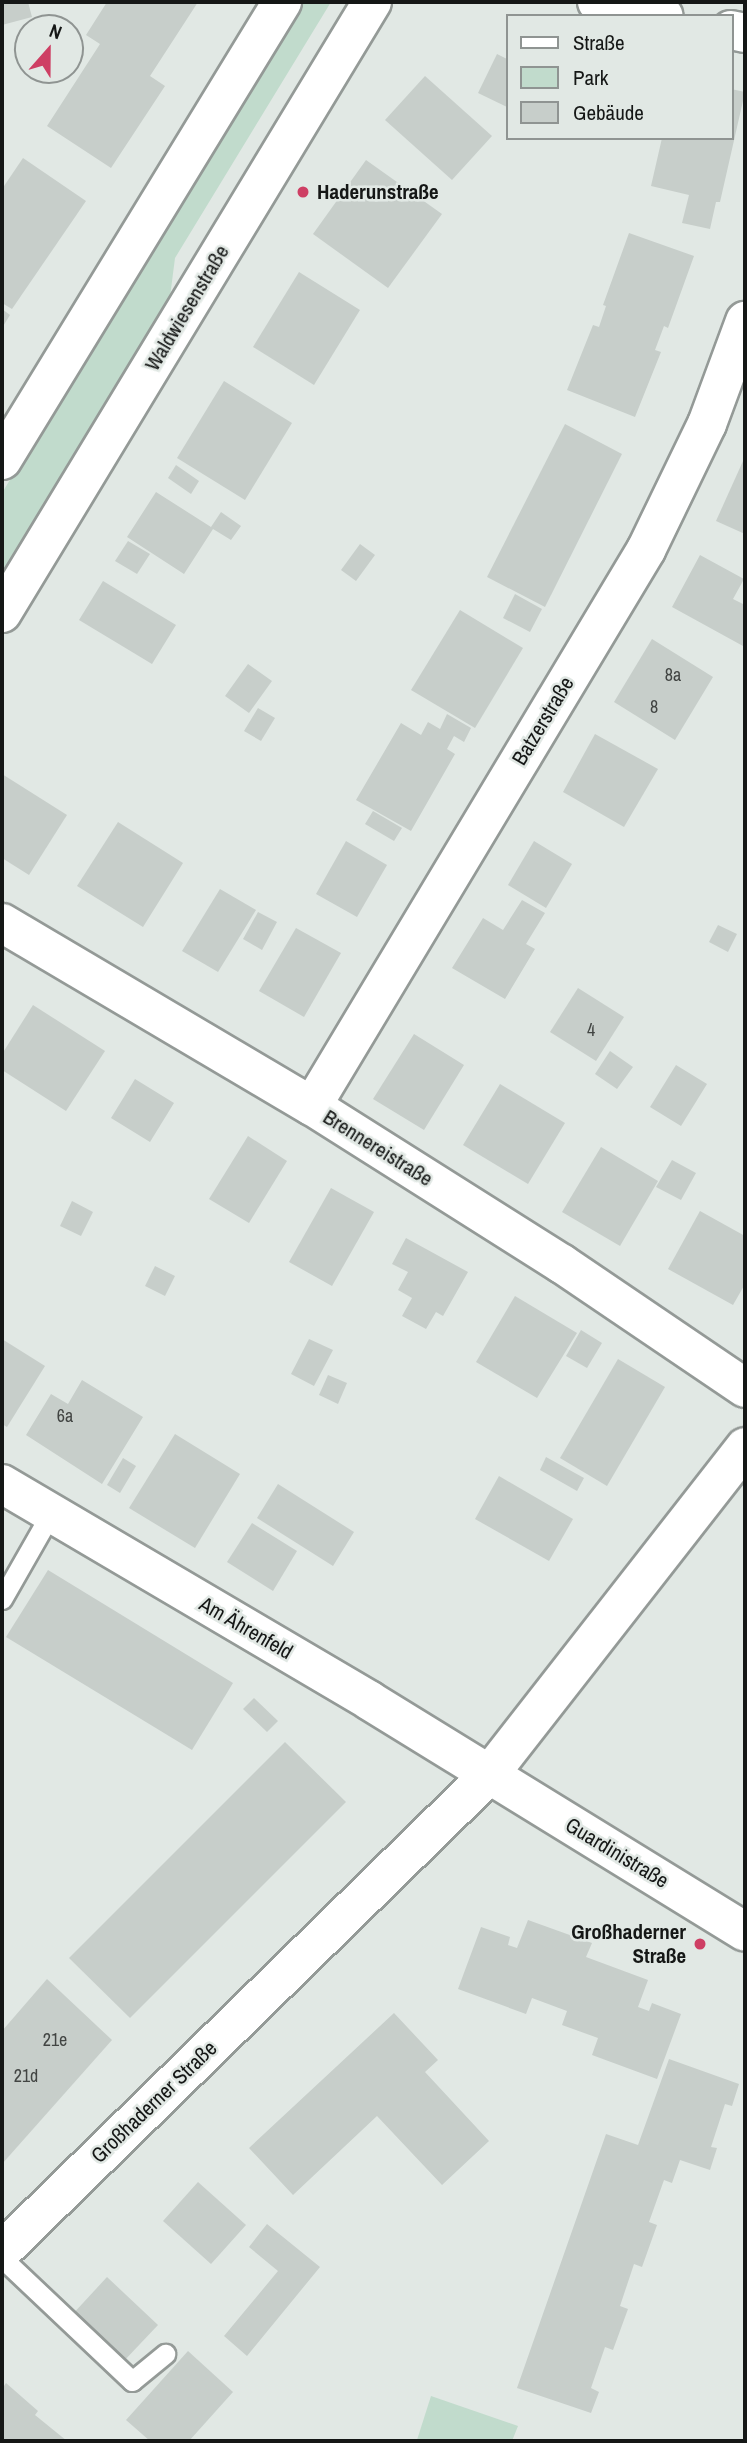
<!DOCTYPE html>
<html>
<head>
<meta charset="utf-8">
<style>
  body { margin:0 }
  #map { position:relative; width:747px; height:2443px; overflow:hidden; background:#e1e8e4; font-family:"Archivo Narrow",sans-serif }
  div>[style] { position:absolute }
  .green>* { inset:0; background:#c1dbcc }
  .building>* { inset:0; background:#c7ceca }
  .roads { filter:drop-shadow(2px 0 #949a97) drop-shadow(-2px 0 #949a97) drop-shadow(0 2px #949a97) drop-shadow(0 -2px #949a97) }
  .lane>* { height:19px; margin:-9.5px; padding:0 9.5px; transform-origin:9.5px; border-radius:9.5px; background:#fff }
  .street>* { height:38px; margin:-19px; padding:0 19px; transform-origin:19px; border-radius:19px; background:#fff }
  .secondary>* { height:38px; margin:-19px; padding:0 19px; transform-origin:19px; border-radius:19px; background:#fff }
  .dots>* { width:19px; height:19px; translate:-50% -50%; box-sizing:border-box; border:4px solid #e1e8e4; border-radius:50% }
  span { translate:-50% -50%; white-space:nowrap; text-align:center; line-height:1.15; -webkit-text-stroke:5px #e1e8e4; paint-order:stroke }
  .number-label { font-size:18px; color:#424543 }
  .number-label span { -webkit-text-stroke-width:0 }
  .poi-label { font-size:21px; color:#151716; font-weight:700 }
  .left { translate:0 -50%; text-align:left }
  .right { translate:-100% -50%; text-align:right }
  .street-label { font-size:21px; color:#151716 }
  .frame { position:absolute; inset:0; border:4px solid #151716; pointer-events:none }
  .legend { position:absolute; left:506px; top:14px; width:228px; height:126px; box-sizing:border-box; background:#e1e8e4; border:2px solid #8f9492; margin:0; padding:9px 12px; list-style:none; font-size:21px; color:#151716 }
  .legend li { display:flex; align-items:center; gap:14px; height:35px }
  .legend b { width:35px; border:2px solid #8f9492 }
  .north { position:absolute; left:14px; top:14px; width:70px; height:70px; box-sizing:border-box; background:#e1e8e4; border:2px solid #8f9492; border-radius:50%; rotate:21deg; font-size:19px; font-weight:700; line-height:28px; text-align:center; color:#151716 }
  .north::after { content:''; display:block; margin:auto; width:24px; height:32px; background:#ce3f64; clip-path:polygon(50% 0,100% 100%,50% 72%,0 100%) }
</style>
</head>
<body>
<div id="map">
  <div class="green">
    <div style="clip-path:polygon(299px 2px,331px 2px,175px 258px,170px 297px,2px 579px,2px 493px)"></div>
    <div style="clip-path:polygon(431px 2396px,518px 2426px,512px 2441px,417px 2440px)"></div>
  </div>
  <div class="building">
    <div style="clip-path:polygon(2px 2px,28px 2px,32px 17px,2px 25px)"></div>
    <div style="clip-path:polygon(107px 2px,198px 2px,150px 76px,165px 86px,111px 168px,47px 126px,100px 44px,86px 35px)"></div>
    <div style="clip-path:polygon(497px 54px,507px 59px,507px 107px,478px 93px)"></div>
    <div style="clip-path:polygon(425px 76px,492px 136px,452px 180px,385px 120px)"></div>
    <div style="clip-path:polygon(731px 89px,745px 92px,720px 202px,716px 202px,710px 229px,682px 223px,689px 195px,651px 186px,662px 138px,731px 138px)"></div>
    <div style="clip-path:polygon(23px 158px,86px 201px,12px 309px,2px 303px,2px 189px)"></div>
    <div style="clip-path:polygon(366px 160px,442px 214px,388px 288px,313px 234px)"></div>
    <div style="clip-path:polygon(629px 233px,694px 256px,668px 328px,664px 326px,655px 350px,661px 352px,635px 417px,567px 390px,593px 325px,599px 327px,606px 306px,603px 305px)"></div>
    <div style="clip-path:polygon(299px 272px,360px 310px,314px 385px,253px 347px)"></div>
    <div style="clip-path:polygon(2px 309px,10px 315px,2px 328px)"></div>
    <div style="clip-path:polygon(224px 381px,292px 423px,245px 500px,177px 458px)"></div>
    <div style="clip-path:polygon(565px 424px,622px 454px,545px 607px,487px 577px)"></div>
    <div style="clip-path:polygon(743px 461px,745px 462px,745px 534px,716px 521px)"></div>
    <div style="clip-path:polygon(176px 465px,199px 481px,191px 494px,168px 478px)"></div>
    <div style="clip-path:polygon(156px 492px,211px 527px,221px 512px,241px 526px,231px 540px,213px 529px,184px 574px,127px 537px)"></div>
    <div style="clip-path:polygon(128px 541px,150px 554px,137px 574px,115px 561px)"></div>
    <div style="clip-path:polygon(360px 544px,375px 555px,356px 581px,341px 570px)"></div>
    <div style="clip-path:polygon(700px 555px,744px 579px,733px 599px,745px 605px,743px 646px,672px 607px)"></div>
    <div style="clip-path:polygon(103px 581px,176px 625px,152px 664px,79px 620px)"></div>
    <div style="clip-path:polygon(515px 594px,542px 609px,530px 632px,503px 618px)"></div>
    <div style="clip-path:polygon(460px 610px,523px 648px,475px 728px,411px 690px)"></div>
    <div style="clip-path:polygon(652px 639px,713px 677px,675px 740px,614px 702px)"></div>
    <div style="clip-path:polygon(248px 664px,272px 681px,249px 713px,225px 696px)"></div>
    <div style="clip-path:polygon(258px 708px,275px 718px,261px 741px,244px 731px)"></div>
    <div style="clip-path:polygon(447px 714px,471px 728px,464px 742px,454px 736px,447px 749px,455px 754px,411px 831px,356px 800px,401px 723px,421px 735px,428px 722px,440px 729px)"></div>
    <div style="clip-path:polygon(595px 734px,658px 769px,624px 827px,563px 792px)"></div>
    <div style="clip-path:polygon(2px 774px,67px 815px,29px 875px,2px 858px)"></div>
    <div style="clip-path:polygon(373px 811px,402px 828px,394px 841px,365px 824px)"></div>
    <div style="clip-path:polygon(118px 822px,183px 863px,143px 927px,77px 886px)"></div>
    <div style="clip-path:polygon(346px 841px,387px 865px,357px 917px,316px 894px)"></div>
    <div style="clip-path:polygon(534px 841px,572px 864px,546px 908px,508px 885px)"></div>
    <div style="clip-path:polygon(220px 889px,256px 910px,218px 972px,182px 951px)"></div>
    <div style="clip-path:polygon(522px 900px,545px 913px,526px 944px,535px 949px,505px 999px,452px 968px,483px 918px,503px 930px)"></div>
    <div style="clip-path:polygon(258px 912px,277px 922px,262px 950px,243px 939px)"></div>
    <div style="clip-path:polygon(718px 925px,737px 934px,728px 952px,709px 942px)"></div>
    <div style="clip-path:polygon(296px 928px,341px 953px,304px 1017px,259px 991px)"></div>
    <div style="clip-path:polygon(578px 988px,624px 1017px,596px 1061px,550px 1032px)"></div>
    <div style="clip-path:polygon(33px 1005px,105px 1051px,66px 1111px,2px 1070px,2px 1054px)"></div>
    <div style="clip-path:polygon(414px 1034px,464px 1065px,424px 1130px,373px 1099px)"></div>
    <div style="clip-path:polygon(610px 1051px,633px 1067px,617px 1089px,595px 1074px)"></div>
    <div style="clip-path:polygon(676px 1065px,707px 1084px,681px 1126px,650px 1107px)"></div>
    <div style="clip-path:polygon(135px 1079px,174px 1103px,150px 1142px,111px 1118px)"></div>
    <div style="clip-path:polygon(500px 1084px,565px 1123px,528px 1184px,463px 1145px)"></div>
    <div style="clip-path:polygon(248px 1136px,287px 1161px,249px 1223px,209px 1199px)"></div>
    <div style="clip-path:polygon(601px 1147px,658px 1181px,620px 1246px,562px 1212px)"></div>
    <div style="clip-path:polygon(672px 1160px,696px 1173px,681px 1200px,656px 1187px)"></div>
    <div style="clip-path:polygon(331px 1188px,374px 1212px,332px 1286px,289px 1262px)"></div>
    <div style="clip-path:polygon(72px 1201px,93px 1212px,81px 1236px,60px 1226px)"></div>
    <div style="clip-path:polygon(700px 1211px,745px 1236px,745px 1284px,733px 1305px,668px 1269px)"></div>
    <div style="clip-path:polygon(406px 1238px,468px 1272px,443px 1316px,436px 1312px,426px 1329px,402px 1316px,412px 1298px,398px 1290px,408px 1272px,392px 1264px)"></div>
    <div style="clip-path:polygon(155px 1266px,175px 1276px,165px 1296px,145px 1286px)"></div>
    <div style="clip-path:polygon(515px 1296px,577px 1333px,537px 1398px,476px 1362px)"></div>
    <div style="clip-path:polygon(581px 1330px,602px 1343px,587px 1368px,566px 1356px)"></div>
    <div style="clip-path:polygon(2px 1339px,45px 1366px,7px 1427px,2px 1424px)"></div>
    <div style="clip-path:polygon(309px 1339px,333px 1350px,314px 1386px,291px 1374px)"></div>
    <div style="clip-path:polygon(618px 1359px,665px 1387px,607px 1486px,560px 1458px)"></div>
    <div style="clip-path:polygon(328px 1375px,347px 1383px,338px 1404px,319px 1395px)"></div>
    <div style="clip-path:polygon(82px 1380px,143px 1417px,102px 1484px,26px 1435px,51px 1394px,68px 1404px)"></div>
    <div style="clip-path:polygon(175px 1434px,240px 1474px,195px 1548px,129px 1508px)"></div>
    <div style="clip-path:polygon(546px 1457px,584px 1478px,577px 1491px,540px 1470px)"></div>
    <div style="clip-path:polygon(123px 1458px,136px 1466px,120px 1493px,107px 1485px)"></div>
    <div style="clip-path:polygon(499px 1476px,573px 1519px,549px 1561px,475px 1519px)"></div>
    <div style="clip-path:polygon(278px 1484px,354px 1532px,333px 1566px,257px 1518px)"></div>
    <div style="clip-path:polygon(252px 1523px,297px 1551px,273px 1591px,227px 1562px)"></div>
    <div style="clip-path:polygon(48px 1570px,233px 1683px,192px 1750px,6px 1637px)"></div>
    <div style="clip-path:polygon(254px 1698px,278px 1721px,267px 1732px,243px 1709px)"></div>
    <div style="clip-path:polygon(285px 1742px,346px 1802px,130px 2018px,69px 1958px)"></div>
    <div style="clip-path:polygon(528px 1920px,592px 1943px,586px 1957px,648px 1980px,638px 2007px,649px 2011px,652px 2003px,681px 2014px,657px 2079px,592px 2055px,598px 2038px,562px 2025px,567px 2011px,532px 1998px,526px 2014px,458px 1989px,481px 1927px,510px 1937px,508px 1945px,517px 1948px)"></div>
    <div style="clip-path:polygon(47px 1979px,112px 2040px,2px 2164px,2px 2031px)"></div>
    <div style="clip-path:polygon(394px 2013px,438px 2060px,425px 2072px,489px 2141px,442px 2185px,377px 2116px,293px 2195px,249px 2148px)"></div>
    <div style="clip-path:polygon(669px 2059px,739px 2084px,732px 2106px,725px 2104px,711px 2147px,717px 2148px,710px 2170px,680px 2160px,672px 2183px,664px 2180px,649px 2222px,657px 2225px,642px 2267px,634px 2264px,620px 2306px,628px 2309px,613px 2350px,605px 2347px,591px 2388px,599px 2392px,591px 2413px,517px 2388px,606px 2134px,638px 2145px)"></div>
    <div style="clip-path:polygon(198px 2182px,246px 2225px,211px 2264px,163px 2221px)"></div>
    <div style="clip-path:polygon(267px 2224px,320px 2267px,247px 2356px,224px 2336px,278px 2271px,249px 2247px)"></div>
    <div style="clip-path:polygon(107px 2277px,158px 2325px,122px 2363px,71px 2316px)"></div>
    <div style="clip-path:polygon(188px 2351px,233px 2392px,189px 2441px,150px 2441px,126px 2420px)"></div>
    <div style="clip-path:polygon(6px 2383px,38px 2411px,35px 2415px,67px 2441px,2px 2441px,2px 2389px)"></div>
  </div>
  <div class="roads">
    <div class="lane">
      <div style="left:2px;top:1599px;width:99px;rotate:-60.3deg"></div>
      <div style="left:2px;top:2258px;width:179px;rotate:43.4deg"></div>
      <div style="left:132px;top:2381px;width:43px;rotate:-39.3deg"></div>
    </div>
    <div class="street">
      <div style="left:597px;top:2px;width:68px;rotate:11.8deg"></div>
      <div style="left:731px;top:30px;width:14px;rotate:12deg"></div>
      <div style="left:2px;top:923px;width:360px;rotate:30.6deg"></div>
      <div style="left:312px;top:1106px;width:296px;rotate:32.3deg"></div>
      <div style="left:562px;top:1264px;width:221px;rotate:34.1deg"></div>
      <div style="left:312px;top:1106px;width:649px;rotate:-59.01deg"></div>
      <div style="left:646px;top:550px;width:140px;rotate:-64.2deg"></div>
      <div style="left:707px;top:424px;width:110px;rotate:-69.7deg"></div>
      <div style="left:2px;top:1484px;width:427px;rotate:30.5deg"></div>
      <div style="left:370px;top:1701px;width:440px;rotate:31.6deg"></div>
      <div style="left:2px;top:2251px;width:681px;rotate:-44.35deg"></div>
      <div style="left:489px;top:1775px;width:416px;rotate:-52deg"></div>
    </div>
    <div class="secondary">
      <div style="left:2px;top:460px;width:537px;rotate:-58.56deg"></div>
      <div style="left:2px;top:613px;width:714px;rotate:-58.8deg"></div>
    </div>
  </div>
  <div class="dots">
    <div style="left:303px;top:192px;background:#ce3f64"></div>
    <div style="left:700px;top:1944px;background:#ce3f64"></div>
  </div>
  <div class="number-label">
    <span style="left:673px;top:675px">8a</span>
    <span style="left:654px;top:707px">8</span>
    <span style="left:591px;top:1030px">4</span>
    <span style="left:65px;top:1416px">6a</span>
    <span style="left:55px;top:2040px">21e</span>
    <span style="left:26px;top:2076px">21d</span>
  </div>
  <div class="poi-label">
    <span class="left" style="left:317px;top:192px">Haderunstraße</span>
    <span class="right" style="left:686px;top:1944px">Großhaderner<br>Straße</span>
  </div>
  <div class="street-label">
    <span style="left:187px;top:308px;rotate:-59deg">Waldwiesenstraße</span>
    <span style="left:543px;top:721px;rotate:-59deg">Batzerstraße</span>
    <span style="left:378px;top:1148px;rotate:32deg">Brennereistraße</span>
    <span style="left:246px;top:1628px;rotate:30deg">Am Ährenfeld</span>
    <span style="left:617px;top:1853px;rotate:31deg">Guardinistraße</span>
    <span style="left:154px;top:2102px;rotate:-44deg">Großhaderner Straße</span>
  </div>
  <div class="frame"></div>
  <ul class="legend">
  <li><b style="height:9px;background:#fff"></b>Straße</li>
  <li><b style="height:19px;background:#c1dbcc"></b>Park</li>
  <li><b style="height:19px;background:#c7ceca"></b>Gebäude</li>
  </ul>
  <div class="north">N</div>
</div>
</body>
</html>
